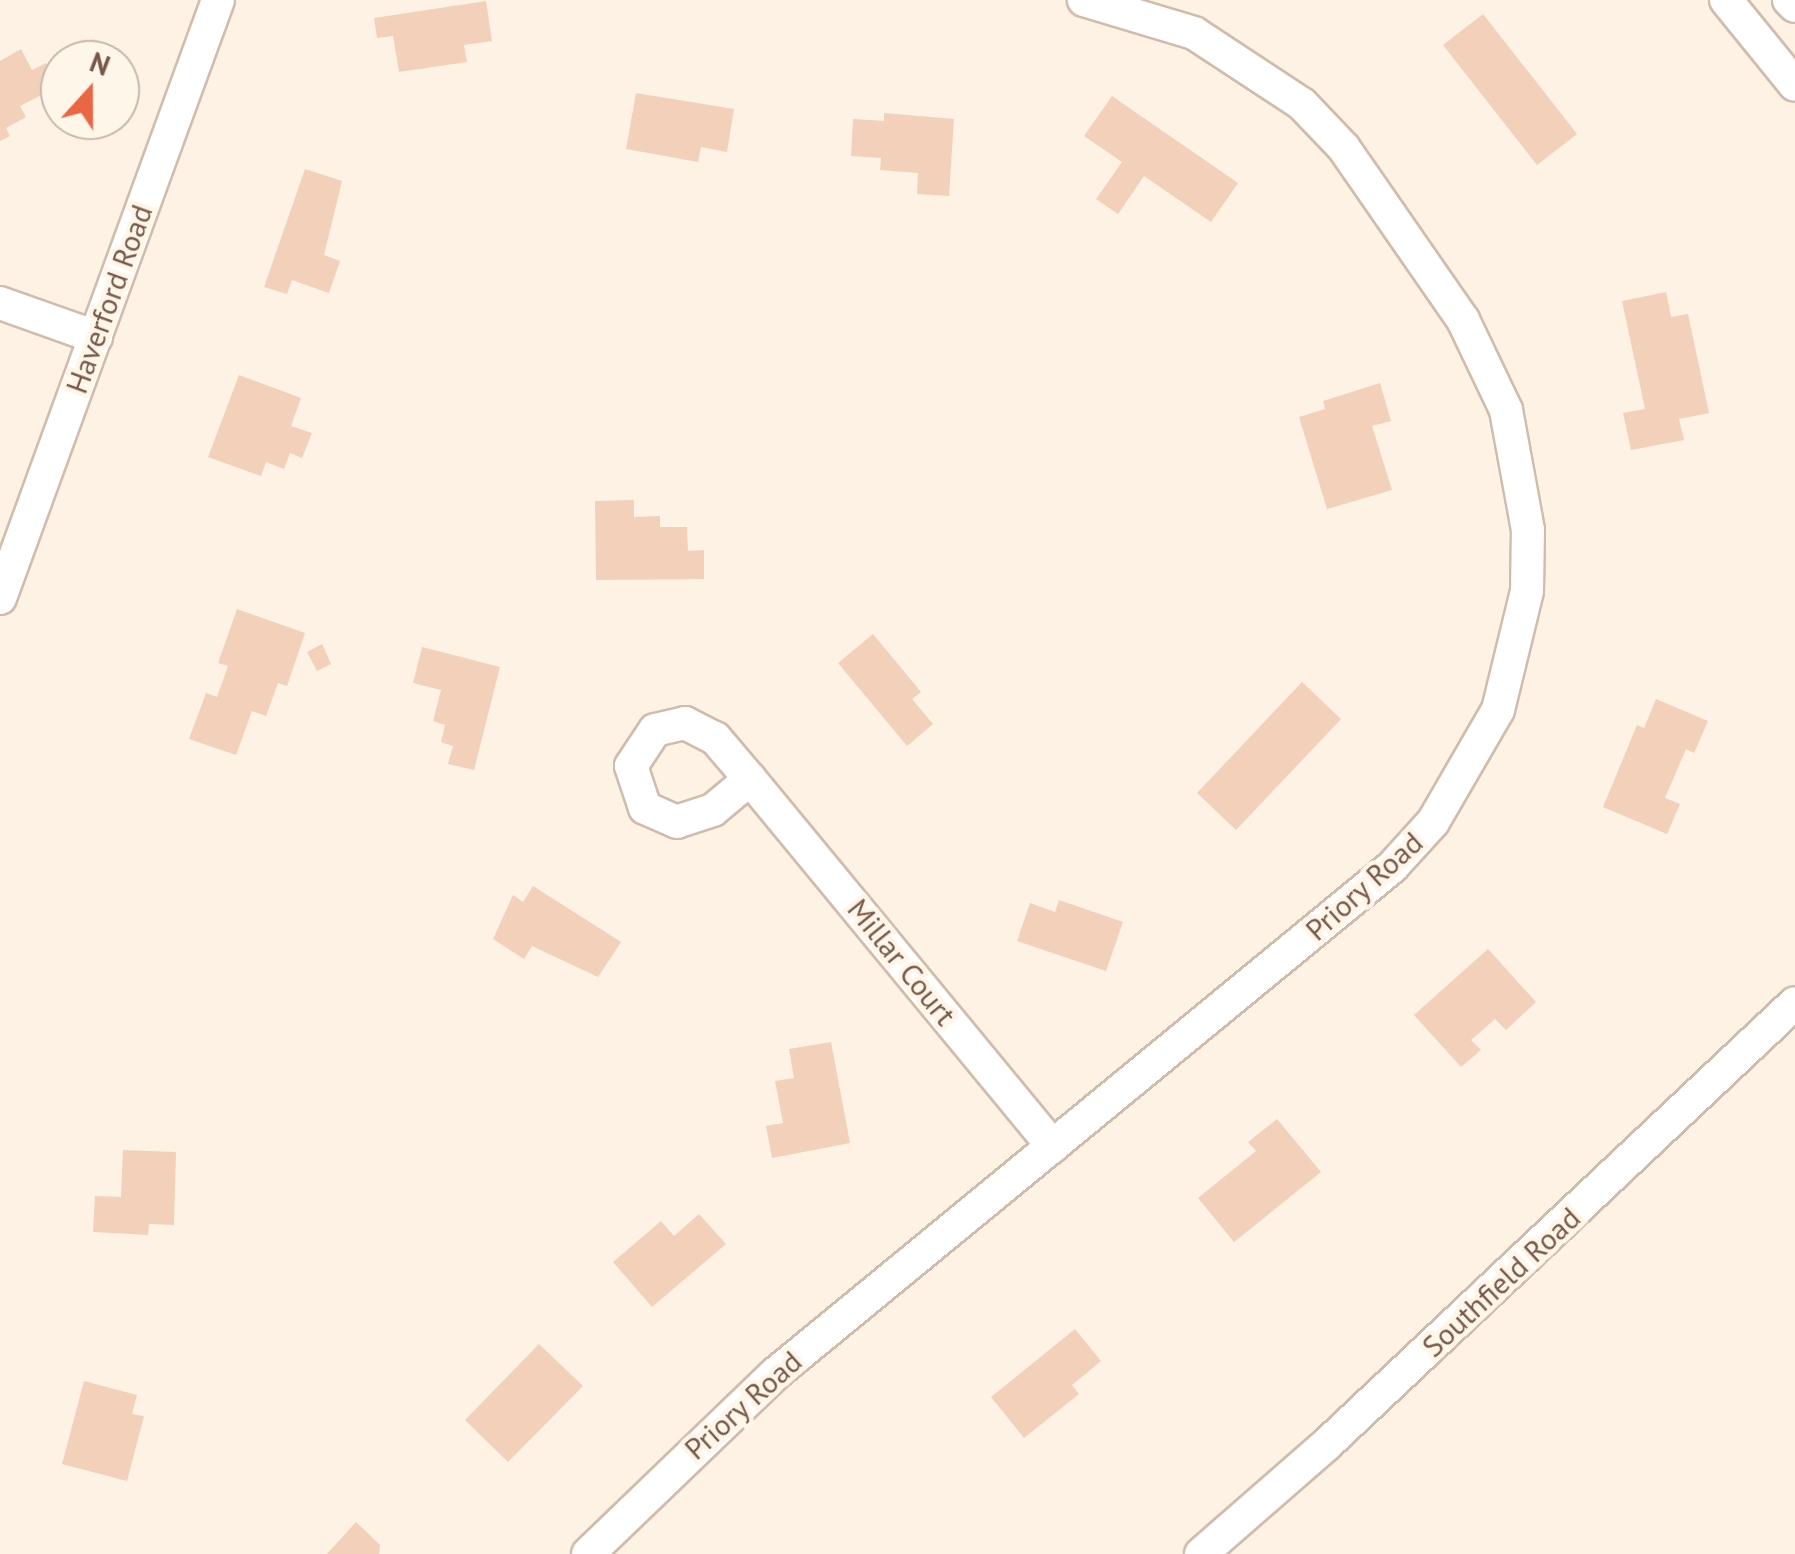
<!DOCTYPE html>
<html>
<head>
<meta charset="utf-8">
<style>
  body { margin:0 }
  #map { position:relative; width:1795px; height:1554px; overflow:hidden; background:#fdf2e3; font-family:"PT Sans",sans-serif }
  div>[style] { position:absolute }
  .building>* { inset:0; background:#f3d0b9 }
  .roads { filter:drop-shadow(2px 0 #d1bcac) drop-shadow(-2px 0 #d1bcac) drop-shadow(0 2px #d1bcac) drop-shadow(0 -2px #d1bcac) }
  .minor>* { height:32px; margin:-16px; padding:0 16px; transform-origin:16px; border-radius:16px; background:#fff }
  span { translate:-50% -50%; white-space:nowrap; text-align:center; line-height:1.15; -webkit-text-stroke:9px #fff6ea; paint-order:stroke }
  .street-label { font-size:30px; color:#765848 }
  .north { position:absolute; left:40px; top:40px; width:100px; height:100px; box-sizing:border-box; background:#fff6ea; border:2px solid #c8b7a9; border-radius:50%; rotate:21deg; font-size:28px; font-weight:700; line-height:40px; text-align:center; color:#765848 }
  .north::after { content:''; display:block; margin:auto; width:35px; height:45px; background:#eb6744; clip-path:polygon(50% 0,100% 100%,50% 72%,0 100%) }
</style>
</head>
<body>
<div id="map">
  <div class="building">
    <div style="clip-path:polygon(486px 1px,492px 41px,464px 45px,467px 62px,399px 72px,393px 36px,377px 38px,374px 18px)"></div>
    <div style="clip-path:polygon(1483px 14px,1577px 134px,1537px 165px,1443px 45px)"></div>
    <div style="clip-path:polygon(21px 49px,32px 70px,46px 63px,59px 86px,20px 106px,26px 117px,6px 128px,10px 136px,0 141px,0 61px)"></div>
    <div style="clip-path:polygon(636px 93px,734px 109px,727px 152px,701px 147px,698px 162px,626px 149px)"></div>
    <div style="clip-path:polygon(1112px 96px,1238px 183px,1211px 222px,1144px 176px,1118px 214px,1096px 199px,1122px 162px,1084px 136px)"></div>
    <div style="clip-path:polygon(884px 113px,954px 119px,949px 196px,917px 194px,918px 173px,880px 170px,881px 158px,851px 156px,853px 119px,884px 121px)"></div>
    <div style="clip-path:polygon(305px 169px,342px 181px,324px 255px,340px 261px,329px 293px,292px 280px,287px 294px,264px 287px)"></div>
    <div style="clip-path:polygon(1666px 292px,1671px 317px,1688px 314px,1709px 413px,1679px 419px,1684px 440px,1631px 450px,1623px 413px,1645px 409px,1622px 301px)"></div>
    <div style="clip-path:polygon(239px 375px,301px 398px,291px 426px,312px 433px,302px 458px,290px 453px,284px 469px,266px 462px,261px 476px,208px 457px)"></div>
    <div style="clip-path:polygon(1380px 383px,1391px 421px,1372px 426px,1392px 490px,1327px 509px,1299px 417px,1325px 409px,1323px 401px)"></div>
    <div style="clip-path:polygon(634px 500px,634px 517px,660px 516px,660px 527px,687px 527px,688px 551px,704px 550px,704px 579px,596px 580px,595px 501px)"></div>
    <div style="clip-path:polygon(237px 609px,305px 633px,287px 686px,278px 683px,266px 716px,252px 711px,236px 755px,189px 739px,206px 693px,217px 697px,228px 666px,218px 663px)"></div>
    <div style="clip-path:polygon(873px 634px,921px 692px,912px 699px,933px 724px,907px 746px,838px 663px)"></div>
    <div style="clip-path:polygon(322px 644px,331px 664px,317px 671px,307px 652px)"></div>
    <div style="clip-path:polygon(422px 647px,500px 667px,474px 770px,448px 764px,453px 746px,441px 742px,445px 725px,433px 721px,441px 690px,413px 683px)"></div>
    <div style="clip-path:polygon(1302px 682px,1341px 719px,1236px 830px,1197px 793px)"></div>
    <div style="clip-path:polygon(1656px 699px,1708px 721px,1694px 753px,1686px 749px,1665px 798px,1680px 804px,1667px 834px,1603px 807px,1637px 725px,1644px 728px)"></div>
    <div style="clip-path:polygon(533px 886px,621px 942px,598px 977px,532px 946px,524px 959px,493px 939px,513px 895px,523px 902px)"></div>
    <div style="clip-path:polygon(1059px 900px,1123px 922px,1106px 971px,1017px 941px,1030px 903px,1055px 912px)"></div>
    <div style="clip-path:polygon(1488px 949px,1536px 1002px,1506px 1030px,1495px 1019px,1471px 1040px,1481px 1050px,1461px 1067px,1414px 1015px)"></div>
    <div style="clip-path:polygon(831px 1042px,850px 1143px,772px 1158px,766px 1126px,783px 1123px,775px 1081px,794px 1078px,789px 1049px)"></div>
    <div style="clip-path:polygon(1277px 1119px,1321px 1172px,1234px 1242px,1198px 1198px,1256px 1151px,1248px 1142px)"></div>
    <div style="clip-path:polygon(123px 1150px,176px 1152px,174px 1225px,149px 1224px,148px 1235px,93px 1232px,95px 1196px,121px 1197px)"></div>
    <div style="clip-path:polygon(699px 1214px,726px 1244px,652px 1307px,613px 1262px,661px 1221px,674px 1236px)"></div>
    <div style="clip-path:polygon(1075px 1329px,1101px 1361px,1072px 1385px,1079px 1394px,1024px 1438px,991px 1397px)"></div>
    <div style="clip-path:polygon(539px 1344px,583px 1386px,508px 1462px,465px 1420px)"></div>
    <div style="clip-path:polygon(84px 1381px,137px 1395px,132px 1414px,144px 1416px,127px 1481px,62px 1464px)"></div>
    <div style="clip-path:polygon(356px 1522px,380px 1545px,379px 1554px,327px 1554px)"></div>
  </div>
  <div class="roads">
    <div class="minor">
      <div style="left:1726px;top:0;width:109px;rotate:50.9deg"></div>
      <div style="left:1789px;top:0;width:8px;rotate:45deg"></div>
      <div style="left:0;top:303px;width:102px;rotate:19.5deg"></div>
      <div style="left:0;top:598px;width:636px;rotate:-69.97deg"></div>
      <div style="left:750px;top:779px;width:48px;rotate:140deg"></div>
      <div style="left:713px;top:810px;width:38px;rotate:162deg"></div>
      <div style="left:677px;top:822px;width:35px;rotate:-156deg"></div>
      <div style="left:645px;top:808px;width:44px;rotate:-108.4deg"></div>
      <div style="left:631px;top:766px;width:43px;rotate:-56.3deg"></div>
      <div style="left:655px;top:730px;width:31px;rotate:-13deg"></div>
      <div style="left:685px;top:723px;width:34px;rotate:27deg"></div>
      <div style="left:715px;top:738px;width:54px;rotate:49.5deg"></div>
      <div style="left:750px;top:779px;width:476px;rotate:50.5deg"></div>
      <div style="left:588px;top:1554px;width:260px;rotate:-43.9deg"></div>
      <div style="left:775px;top:1374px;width:799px;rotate:-39.41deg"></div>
      <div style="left:1392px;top:867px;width:61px;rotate:-47.7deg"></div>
      <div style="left:1433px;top:822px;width:129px;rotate:-59.9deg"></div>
      <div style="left:1498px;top:710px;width:122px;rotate:-76.3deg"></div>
      <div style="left:1527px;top:591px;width:61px;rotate:-89.1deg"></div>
      <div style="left:1528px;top:530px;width:122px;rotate:-100.4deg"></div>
      <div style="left:1506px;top:410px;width:100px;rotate:-115.5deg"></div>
      <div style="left:1463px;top:320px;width:209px;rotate:-124.7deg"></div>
      <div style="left:1344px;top:148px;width:61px;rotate:-133.7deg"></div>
      <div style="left:1302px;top:104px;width:129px;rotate:-146.7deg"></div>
      <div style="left:1194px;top:33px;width:115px;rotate:-163.3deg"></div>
      <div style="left:1201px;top:1554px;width:166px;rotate:-41.1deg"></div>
      <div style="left:1326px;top:1445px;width:644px;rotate:-43.3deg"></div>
    </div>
  </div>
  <div class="street-label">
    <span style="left:109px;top:299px;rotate:-70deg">Haverford Road</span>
    <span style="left:1364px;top:886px;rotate:-42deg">Priory Road</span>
    <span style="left:902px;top:962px;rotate:51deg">Millar Court</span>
    <span style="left:1501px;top:1282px;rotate:-43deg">Southfield Road</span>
    <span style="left:743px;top:1405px;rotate:-42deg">Priory Road</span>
  </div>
  <div class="north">N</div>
</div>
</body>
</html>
